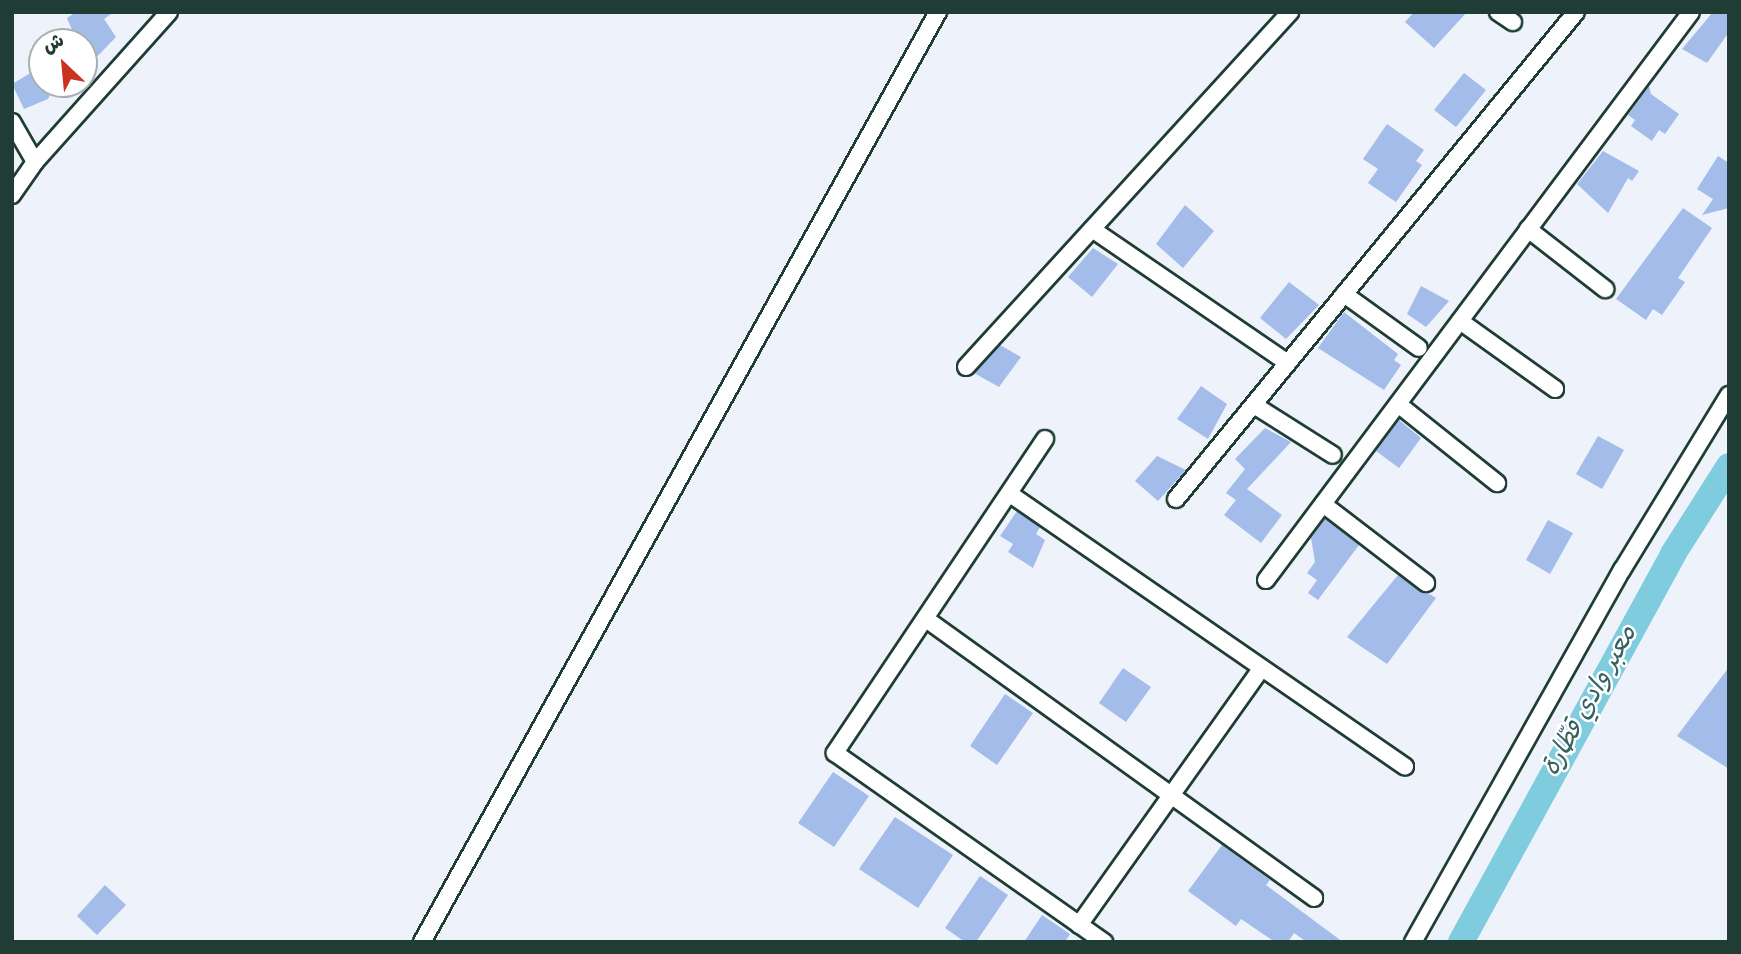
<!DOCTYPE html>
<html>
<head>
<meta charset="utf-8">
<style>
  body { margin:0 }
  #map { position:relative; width:1741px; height:954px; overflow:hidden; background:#edf2fb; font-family:"Gochi Hand","Playpen Sans Arabic",sans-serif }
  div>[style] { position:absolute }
  .river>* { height:26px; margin:-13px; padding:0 13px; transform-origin:13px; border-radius:13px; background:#7eccdd }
  .building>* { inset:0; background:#a4bce9 }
  .roads { filter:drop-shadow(2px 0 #1f3d34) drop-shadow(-2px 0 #1f3d34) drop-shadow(0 2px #1f3d34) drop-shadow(0 -2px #1f3d34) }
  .minor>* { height:16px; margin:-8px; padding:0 8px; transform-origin:8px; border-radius:8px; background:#fff }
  span { translate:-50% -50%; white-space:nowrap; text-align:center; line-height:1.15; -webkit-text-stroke:5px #fff; paint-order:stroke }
  .water-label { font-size:26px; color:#37615e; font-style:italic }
  .frame { position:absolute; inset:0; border:14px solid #1f3d34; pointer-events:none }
  .north { position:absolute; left:28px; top:28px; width:70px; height:70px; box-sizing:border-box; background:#fff; border:2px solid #a5b1ae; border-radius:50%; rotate:334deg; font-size:19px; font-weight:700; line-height:28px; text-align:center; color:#1f3d34 }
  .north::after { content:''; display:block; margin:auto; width:24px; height:32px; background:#c8321e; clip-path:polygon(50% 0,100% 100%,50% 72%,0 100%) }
</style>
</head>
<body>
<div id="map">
  <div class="river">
    <div style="left:1461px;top:942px;width:442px;rotate:-61.3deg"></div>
    <div style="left:1673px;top:554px;width:104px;rotate:-57.5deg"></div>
  </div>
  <div class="building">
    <div style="clip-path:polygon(76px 12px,114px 12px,104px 19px,116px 37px,88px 66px,84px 42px,51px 42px,72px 30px,67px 18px)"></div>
    <div style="clip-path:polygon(1414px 12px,1467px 12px,1434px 48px,1405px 22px)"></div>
    <div style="clip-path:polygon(1713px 12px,1729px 12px,1729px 32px,1707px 63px,1682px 49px)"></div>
    <div style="clip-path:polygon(42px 66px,42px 84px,55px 84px,48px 99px,24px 109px,12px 84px)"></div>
    <div style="clip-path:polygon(1464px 73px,1486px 90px,1456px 127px,1434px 110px)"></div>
    <div style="clip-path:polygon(1649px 86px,1651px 94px,1679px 114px,1665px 134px,1659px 130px,1652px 141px,1631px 126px,1635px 120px,1628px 115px)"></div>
    <div style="clip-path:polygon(1387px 124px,1424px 150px,1416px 161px,1422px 165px,1396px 202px,1368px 183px,1378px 169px,1363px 159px)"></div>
    <div style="clip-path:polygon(1603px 151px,1639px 171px,1632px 181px,1628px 178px,1608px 213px,1577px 184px)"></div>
    <div style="clip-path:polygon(1718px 156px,1729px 163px,1729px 208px,1702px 215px,1713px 199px,1697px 189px)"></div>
    <div style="clip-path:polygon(1185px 205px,1214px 231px,1183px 268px,1156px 244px)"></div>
    <div style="clip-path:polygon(1683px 208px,1712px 228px,1678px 278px,1685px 282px,1662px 315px,1653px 309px,1646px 320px,1616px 299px)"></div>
    <div style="clip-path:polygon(1093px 248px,1118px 264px,1092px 297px,1068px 277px)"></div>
    <div style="clip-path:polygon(1289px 282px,1319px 305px,1286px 339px,1260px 318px)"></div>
    <div style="clip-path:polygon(1421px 286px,1449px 301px,1426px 327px,1407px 314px)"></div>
    <div style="clip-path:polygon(1344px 312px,1398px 354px,1394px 360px,1401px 365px,1384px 390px,1318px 348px)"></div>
    <div style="clip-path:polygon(1000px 345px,1021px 357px,999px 387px,974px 373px)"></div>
    <div style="clip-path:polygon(1201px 386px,1227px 404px,1208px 439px,1177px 419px)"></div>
    <div style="clip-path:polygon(1399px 420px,1421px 438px,1399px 468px,1376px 451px)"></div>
    <div style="clip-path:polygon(1265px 428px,1291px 442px,1247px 489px,1282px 515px,1261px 543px,1224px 515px,1236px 500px,1226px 493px,1245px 469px,1235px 459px)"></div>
    <div style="clip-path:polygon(1598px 436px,1624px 450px,1602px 489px,1576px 474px)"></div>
    <div style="clip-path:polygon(1157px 456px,1186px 470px,1158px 501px,1135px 481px)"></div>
    <div style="clip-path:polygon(1017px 511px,1040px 527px,1036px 534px,1045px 540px,1033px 568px,1008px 552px,1013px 544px,1000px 536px)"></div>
    <div style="clip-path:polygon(1325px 519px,1359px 545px,1318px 600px,1308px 593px,1317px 580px,1307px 573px,1315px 562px,1311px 538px)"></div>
    <div style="clip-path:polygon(1548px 520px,1573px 533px,1550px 574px,1526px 560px)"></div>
    <div style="clip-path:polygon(1398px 575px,1436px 598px,1387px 664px,1347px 637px)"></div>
    <div style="clip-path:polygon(1729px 667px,1729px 769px,1677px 736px)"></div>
    <div style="clip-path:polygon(1123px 668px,1151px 687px,1126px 722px,1099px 703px)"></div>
    <div style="clip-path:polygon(1005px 694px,1033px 713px,997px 765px,970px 746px)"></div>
    <div style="clip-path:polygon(833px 772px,869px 796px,834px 847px,798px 823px)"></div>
    <div style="clip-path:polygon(895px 817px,953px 855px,918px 908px,859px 869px)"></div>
    <div style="clip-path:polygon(1222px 845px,1270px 880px,1266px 885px,1343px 942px,1307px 942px,1294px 933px,1288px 942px,1275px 942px,1241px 919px,1236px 926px,1188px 891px)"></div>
    <div style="clip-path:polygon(980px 876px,1008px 895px,976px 942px,965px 942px,945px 928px)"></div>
    <div style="clip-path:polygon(105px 885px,126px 905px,97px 935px,77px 916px)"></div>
    <div style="clip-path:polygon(1042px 915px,1070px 934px,1065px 942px,1024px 942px)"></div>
  </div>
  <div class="roads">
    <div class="minor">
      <div style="left:1498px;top:12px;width:18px;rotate:34deg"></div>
      <div style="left:12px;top:122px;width:46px;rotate:60.1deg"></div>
      <div style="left:12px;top:195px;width:40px;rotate:-55.1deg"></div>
      <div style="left:35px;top:162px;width:201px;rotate:-48.2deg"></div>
      <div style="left:1092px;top:229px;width:237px;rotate:34.4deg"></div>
      <div style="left:1528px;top:229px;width:98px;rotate:37.9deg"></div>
      <div style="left:1344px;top:294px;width:92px;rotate:35.8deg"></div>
      <div style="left:1460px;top:321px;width:117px;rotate:35.6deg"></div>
      <div style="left:966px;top:367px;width:481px;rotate:-47.6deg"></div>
      <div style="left:1398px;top:404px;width:127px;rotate:38.6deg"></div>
      <div style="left:1254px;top:405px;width:93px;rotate:32.3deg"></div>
      <div style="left:1045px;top:439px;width:378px;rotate:123.8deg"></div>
      <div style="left:835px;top:753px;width:329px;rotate:35.1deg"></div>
      <div style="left:1010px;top:494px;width:480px;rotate:34.6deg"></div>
      <div style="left:1176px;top:499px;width:630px;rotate:-50.6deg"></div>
      <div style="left:1323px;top:504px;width:130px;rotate:37.5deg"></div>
      <div style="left:1266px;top:580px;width:709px;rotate:-53.19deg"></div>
      <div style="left:926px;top:619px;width:478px;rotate:35.7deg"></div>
      <div style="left:1079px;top:925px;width:314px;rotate:-54.6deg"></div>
      <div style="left:422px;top:942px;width:1064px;rotate:-60.98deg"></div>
      <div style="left:1413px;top:942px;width:427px;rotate:-60.7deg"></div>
      <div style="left:1622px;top:570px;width:205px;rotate:-58.6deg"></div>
    </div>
  </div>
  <div class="water-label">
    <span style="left:1592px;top:702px;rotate:-61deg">معبر وادي قطّارة</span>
  </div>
  <div class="frame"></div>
  <div class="north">ش</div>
</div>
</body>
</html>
